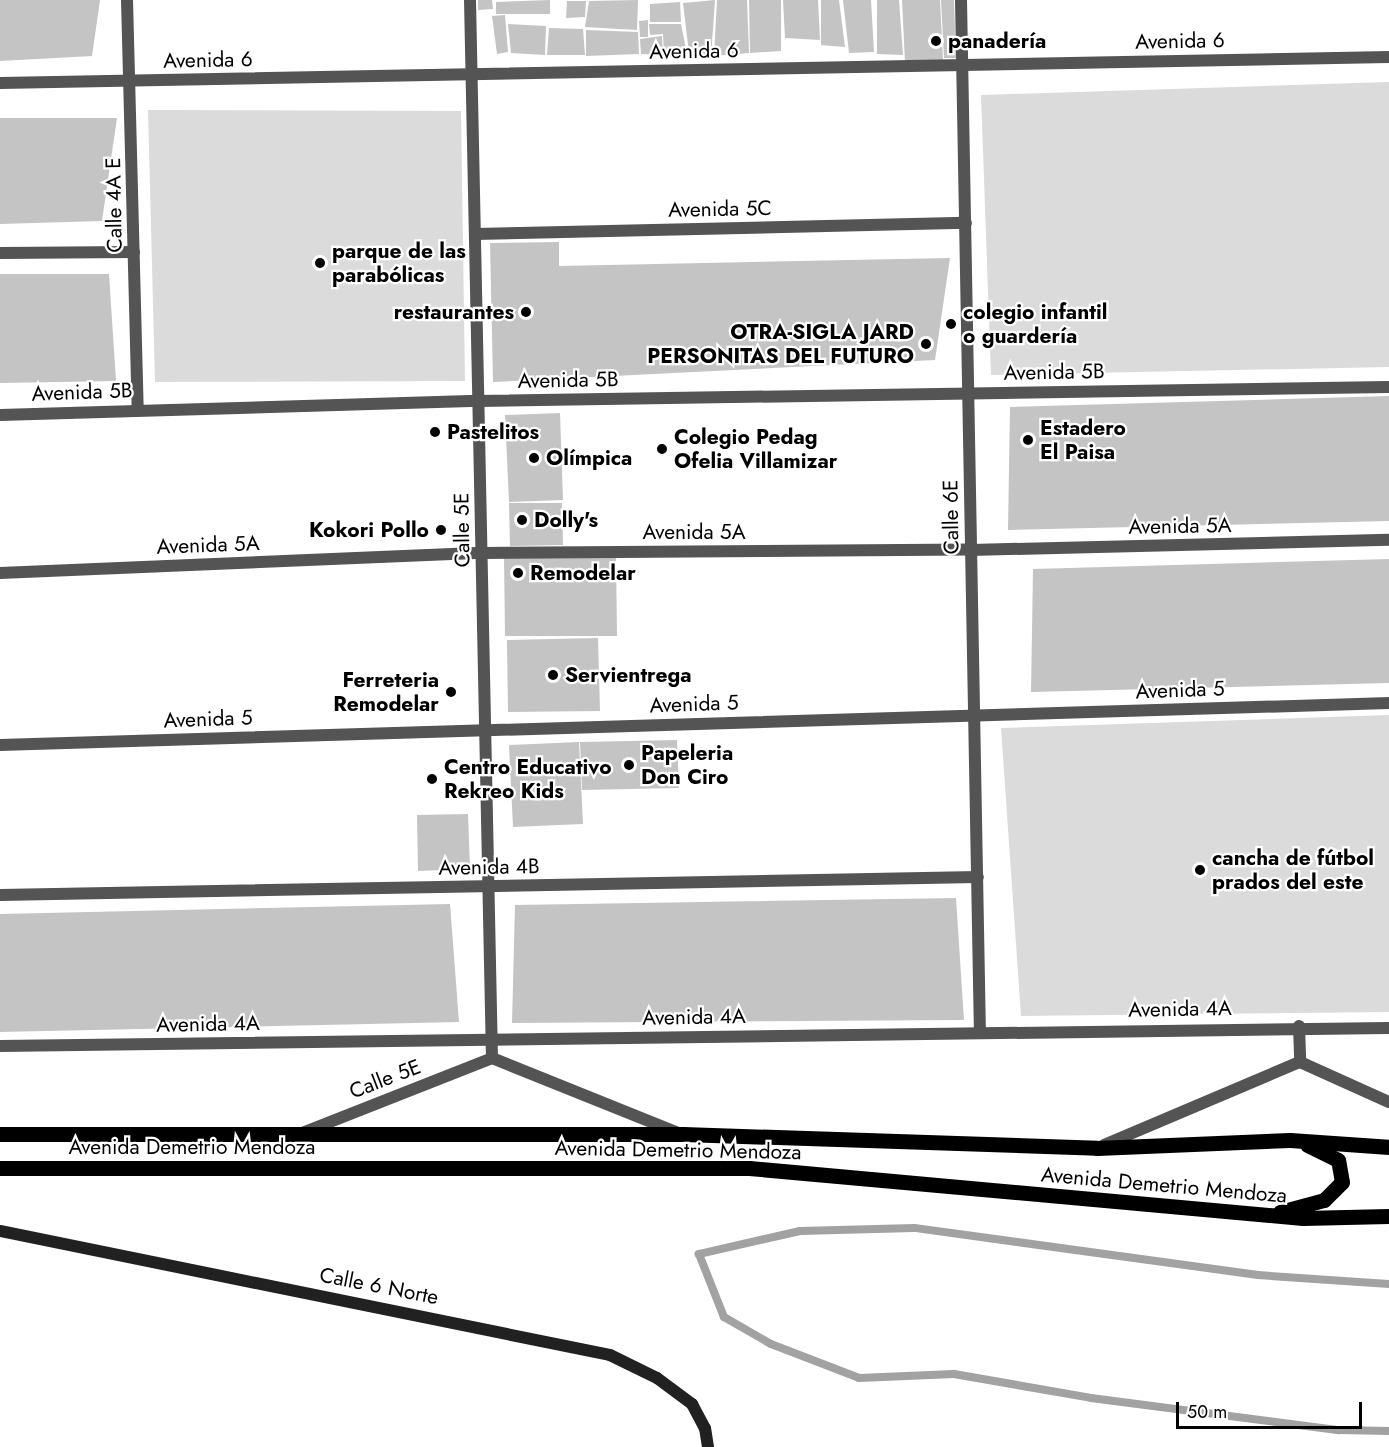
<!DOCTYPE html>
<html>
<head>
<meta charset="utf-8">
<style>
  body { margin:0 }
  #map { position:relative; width:1389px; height:1447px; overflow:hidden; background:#fff; font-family:Jost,sans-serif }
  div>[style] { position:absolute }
  .green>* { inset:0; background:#dbdbdb }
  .stream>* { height:8px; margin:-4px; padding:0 4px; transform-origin:4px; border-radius:4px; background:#a2a2a2 }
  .building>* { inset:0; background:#c4c4c4 }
  .street>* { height:12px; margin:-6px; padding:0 6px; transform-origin:6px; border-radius:6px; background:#545454 }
  .secondary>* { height:12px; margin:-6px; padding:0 6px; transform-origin:6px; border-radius:6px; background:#212121 }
  .primary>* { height:15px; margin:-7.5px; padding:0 7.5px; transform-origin:7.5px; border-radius:7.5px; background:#000 }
  .dots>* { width:16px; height:16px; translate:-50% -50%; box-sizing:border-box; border:3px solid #fff; border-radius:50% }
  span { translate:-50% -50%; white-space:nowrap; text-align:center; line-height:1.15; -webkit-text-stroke:4.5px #fff; paint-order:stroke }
  .poi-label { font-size:21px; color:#000; font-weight:700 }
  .left { translate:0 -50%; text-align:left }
  .right { translate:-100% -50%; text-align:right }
  .street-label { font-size:21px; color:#000 }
  .scale { position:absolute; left:1176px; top:1402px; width:186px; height:27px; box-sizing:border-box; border:3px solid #000; border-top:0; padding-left:8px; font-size:18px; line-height:21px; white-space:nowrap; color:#000; -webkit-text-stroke:4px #fff; paint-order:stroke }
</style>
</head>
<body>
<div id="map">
  <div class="green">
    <div style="clip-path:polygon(1389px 82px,1389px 367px,991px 375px,981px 95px)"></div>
    <div style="clip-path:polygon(148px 110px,461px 111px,465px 381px,155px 382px)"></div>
    <div style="clip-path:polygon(1389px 715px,1389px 1012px,1021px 1016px,1001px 728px)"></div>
  </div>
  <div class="stream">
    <div style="left:1389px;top:1284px;width:131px;rotate:-176.1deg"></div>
    <div style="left:1258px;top:1275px;width:347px;rotate:-172.2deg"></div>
    <div style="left:914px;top:1228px;width:114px;rotate:178.5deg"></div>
    <div style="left:800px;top:1231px;width:104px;rotate:167.2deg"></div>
    <div style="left:699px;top:1254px;width:68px;rotate:68.4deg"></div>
    <div style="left:724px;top:1317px;width:54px;rotate:29.9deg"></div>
    <div style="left:771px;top:1344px;width:94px;rotate:21.1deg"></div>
    <div style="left:859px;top:1378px;width:95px;rotate:-2.4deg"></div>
    <div style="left:954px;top:1374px;width:139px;rotate:9.9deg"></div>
    <div style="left:1091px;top:1398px;width:250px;rotate:7.4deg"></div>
    <div style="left:1339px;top:1430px;width:50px;rotate:1.1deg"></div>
  </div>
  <div class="building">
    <div style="clip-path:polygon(0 0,100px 0,92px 56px,0 61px)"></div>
    <div style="clip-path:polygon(478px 0,492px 0,493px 9px,478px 10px)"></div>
    <div style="clip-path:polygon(550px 0,550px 14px,496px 14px,496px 2px)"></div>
    <div style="clip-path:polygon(638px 0,637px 30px,585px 27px,589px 1px)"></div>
    <div style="clip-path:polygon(715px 0,711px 57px,689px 53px,683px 3px)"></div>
    <div style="clip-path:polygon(717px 0,747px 0,749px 53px,714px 56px)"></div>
    <div style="clip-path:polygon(749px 0,781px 0,781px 51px,750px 53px)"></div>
    <div style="clip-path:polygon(783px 0,818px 0,820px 40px,785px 38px)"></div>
    <div style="clip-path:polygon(821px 0,839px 0,845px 47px,821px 45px)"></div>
    <div style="clip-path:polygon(843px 0,871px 0,874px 52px,849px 53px)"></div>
    <div style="clip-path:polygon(877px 0,899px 0,903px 55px,877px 54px)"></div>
    <div style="clip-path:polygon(902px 0,940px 0,943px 60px,905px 62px)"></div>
    <div style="clip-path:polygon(941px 0,954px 0,956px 58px,944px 58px)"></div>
    <div style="clip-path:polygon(567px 1px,586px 1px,585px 17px,566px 18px)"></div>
    <div style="clip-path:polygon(680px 2px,681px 22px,650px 22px,650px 4px)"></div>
    <div style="clip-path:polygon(505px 15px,508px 52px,497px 54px,492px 16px)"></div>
    <div style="clip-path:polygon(648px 20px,648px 37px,640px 37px,639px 21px)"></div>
    <div style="clip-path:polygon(508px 24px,546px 26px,545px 55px,511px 53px)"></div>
    <div style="clip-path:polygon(649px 24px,681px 24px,687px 54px,664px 55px,663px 34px,650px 35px)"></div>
    <div style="clip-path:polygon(549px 28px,583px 29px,585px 55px,547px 55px)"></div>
    <div style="clip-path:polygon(586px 30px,638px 32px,639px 54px,586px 56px)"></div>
    <div style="clip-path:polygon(662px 36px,663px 55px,641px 54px,640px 39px)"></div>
    <div style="clip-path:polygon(0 118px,117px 118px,102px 221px,0 224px)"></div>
    <div style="clip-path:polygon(559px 242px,559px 266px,950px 258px,935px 360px,493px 382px,490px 243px)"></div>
    <div style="clip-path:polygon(0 274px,109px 274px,116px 381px,0 383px)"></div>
    <div style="clip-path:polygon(1389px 396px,1389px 521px,1008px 530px,1010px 407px)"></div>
    <div style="clip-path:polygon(560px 413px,563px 500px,509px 502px,505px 415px)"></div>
    <div style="clip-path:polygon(509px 503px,562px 503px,563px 545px,510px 546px)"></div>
    <div style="clip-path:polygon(504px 557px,616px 557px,617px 636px,505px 636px)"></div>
    <div style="clip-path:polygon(1389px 559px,1389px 683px,1031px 692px,1033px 569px)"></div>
    <div style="clip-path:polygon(598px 638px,600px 711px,508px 712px,507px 640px)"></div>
    <div style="clip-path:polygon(677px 740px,679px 788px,582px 790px,580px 742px)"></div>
    <div style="clip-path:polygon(579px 742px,583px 824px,513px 827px,509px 745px)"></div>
    <div style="clip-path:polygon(468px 814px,470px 869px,418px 871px,417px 815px)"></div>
    <div style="clip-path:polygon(956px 898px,964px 1020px,512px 1023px,515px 905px)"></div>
    <div style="clip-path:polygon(450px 904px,459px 1022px,0 1032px,0 914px)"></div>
  </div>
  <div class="street">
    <div style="left:127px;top:0;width:410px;rotate:88.5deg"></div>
    <div style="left:470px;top:0;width:1058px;rotate:88.81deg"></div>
    <div style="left:961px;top:0;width:1033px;rotate:88.95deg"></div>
    <div style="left:0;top:83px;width:1389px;rotate:-1.07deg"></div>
    <div style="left:475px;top:234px;width:491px;rotate:-1.3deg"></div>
    <div style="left:0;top:253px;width:134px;rotate:-0.4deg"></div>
    <div style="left:0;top:415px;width:479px;rotate:-1.7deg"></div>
    <div style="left:479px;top:401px;width:910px;rotate:-0.88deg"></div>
    <div style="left:0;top:573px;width:482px;rotate:-2.4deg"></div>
    <div style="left:482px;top:553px;width:489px;rotate:-0.4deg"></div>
    <div style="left:971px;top:550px;width:418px;rotate:-1.4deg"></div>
    <div style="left:0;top:745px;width:1390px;rotate:-1.73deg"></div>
    <div style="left:0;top:895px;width:978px;rotate:-1.05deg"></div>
    <div style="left:1299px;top:1026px;width:36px;rotate:88deg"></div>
    <div style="left:0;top:1046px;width:1389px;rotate:-0.74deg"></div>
    <div style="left:302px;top:1133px;width:204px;rotate:-21.5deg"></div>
    <div style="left:492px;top:1058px;width:201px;rotate:21.9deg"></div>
    <div style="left:1104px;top:1145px;width:213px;rotate:-23deg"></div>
    <div style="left:1300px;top:1062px;width:98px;rotate:24.2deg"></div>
  </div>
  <div class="secondary">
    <div style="left:0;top:1231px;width:622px;rotate:11.49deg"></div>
    <div style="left:610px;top:1355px;width:52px;rotate:26.1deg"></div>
    <div style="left:657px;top:1378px;width:44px;rotate:36.6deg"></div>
    <div style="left:692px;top:1404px;width:27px;rotate:62deg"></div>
    <div style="left:705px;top:1428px;width:19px;rotate:81deg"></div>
  </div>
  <div class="primary">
    <div style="left:0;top:1134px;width:683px"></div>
    <div style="left:683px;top:1134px;width:414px;rotate:1.9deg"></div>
    <div style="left:1097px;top:1148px;width:193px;rotate:-2.4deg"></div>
    <div style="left:1290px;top:1140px;width:99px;rotate:4deg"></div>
    <div style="left:0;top:1168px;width:749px"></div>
    <div style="left:749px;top:1168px;width:556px;rotate:5.16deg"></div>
    <div style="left:1303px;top:1218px;width:86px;rotate:-1.3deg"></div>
    <div style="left:1280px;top:1212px;width:46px;rotate:-15.3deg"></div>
    <div style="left:1324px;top:1200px;width:25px;rotate:-45deg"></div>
    <div style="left:1342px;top:1182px;width:22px;rotate:-100deg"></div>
    <div style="left:1338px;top:1160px;width:34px;rotate:-154deg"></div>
  </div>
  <div class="dots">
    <div style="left:936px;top:41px;background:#000"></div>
    <div style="left:320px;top:263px;background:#000"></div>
    <div style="left:526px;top:312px;background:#000"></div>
    <div style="left:951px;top:324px;background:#000"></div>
    <div style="left:926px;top:344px;background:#000"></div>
    <div style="left:435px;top:432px;background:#000"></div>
    <div style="left:1028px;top:440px;background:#000"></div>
    <div style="left:662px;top:449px;background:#000"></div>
    <div style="left:534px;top:458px;background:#000"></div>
    <div style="left:522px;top:520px;background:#000"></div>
    <div style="left:441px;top:530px;background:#000"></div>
    <div style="left:518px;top:573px;background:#000"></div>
    <div style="left:553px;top:675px;background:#000"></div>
    <div style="left:451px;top:692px;background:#000"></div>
    <div style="left:629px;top:765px;background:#000"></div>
    <div style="left:432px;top:779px;background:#000"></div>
    <div style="left:1200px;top:870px;background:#000"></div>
  </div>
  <div class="poi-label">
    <span class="left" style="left:948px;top:41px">panadería</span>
    <span class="left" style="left:332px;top:263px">parque de las<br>parabólicas</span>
    <span class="right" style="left:514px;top:312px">restaurantes</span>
    <span class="left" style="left:963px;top:324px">colegio infantil<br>o guardería</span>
    <span class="right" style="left:914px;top:344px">OTRA-SIGLA JARD<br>PERSONITAS DEL FUTURO</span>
    <span class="left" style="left:1040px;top:440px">Estadero<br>El Paisa</span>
    <span class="left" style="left:447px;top:432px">Pastelitos</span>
    <span class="left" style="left:674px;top:449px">Colegio Pedag<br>Ofelia Villamizar</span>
    <span class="left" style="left:546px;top:458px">Olímpica</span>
    <span class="left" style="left:534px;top:520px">Dolly's</span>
    <span class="right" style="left:429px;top:530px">Kokori Pollo</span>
    <span class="left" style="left:530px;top:573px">Remodelar</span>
    <span class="left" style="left:565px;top:675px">Servientrega</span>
    <span class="right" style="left:439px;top:692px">Ferreteria<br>Remodelar</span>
    <span class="left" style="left:641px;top:765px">Papeleria<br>Don Ciro</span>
    <span class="left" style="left:444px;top:779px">Centro Educativo<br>Rekreo Kids</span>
    <span class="left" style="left:1212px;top:870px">cancha de fútbol<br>prados del este</span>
  </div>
  <div class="street-label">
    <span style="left:1180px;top:41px;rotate:-1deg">Avenida 6</span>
    <span style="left:694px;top:51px;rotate:-1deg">Avenida 6</span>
    <span style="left:208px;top:60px;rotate:-1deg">Avenida 6</span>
    <span style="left:114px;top:205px;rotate:-91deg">Calle 4A E</span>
    <span style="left:720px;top:209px;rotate:-1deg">Avenida 5C</span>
    <span style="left:1054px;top:372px;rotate:-1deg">Avenida 5B</span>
    <span style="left:568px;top:380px;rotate:-1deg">Avenida 5B</span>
    <span style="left:82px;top:392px;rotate:-2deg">Avenida 5B</span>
    <span style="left:951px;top:517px;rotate:-91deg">Calle 6E</span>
    <span style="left:1180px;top:526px;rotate:-1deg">Avenida 5A</span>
    <span style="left:462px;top:530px;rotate:-91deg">Calle 5E</span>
    <span style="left:694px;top:532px">Avenida 5A</span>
    <span style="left:208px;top:545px;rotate:-2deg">Avenida 5A</span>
    <span style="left:1180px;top:690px;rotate:-2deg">Avenida 5</span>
    <span style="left:694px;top:704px;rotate:-2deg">Avenida 5</span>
    <span style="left:208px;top:719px;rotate:-2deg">Avenida 5</span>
    <span style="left:489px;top:867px;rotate:-1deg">Avenida 4B</span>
    <span style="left:1180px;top:1009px;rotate:-1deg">Avenida 4A</span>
    <span style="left:694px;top:1017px;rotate:-1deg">Avenida 4A</span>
    <span style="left:208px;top:1024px;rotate:-1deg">Avenida 4A</span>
    <span style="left:385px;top:1079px;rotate:-21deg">Calle 5E</span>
    <span style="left:192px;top:1147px">Avenida Demetrio Mendoza</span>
    <span style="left:678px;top:1150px;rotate:1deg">Avenida Demetrio Mendoza</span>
    <span style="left:1164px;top:1185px;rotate:5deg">Avenida Demetrio Mendoza</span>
    <span style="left:379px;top:1286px;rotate:11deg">Calle 6 Norte</span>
  </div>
  <div class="scale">50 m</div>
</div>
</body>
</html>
